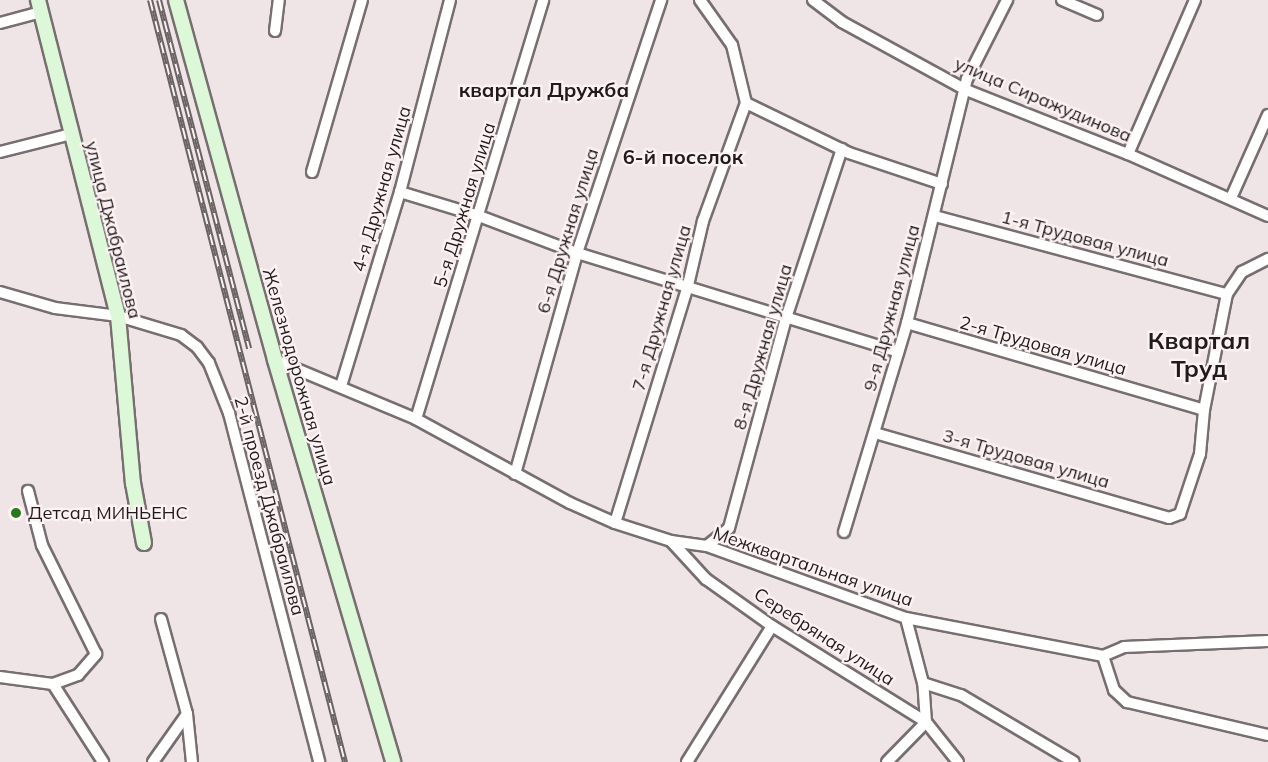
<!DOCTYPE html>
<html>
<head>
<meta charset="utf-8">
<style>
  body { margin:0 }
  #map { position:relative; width:1268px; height:762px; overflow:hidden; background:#f0e5e6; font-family:Mulish,sans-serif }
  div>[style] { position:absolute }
  .roads { filter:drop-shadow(2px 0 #776e6f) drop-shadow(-2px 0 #776e6f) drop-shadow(0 2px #776e6f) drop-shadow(0 -2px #776e6f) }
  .street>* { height:10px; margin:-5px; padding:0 5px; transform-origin:5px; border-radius:5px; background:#fff }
  .secondary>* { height:14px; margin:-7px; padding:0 7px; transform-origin:7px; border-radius:7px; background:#ddf8d9 }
  .rail>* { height:6px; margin-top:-3px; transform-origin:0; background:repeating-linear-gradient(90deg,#fdf2f3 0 11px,#696363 0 22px); box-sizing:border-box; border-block:2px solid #696363 }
  .dots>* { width:16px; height:16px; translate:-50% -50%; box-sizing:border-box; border:3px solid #fdf2f3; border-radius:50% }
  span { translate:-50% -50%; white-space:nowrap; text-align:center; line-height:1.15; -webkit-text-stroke:4.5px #fdf2f3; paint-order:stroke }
  .street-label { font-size:18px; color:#201c1c }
  .poi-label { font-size:18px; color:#201c1c }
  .left { translate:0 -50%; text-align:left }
  .neighbourhood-label { font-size:20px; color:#201c1c; font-weight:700 }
  .district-label { font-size:24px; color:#201c1c; font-weight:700 }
</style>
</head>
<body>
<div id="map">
  <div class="roads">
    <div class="street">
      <div style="left:700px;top:0;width:55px;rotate:54.6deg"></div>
      <div style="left:732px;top:45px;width:60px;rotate:76.4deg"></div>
      <div style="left:746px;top:103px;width:114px;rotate:25.9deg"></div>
      <div style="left:849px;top:153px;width:98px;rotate:18.4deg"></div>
      <div style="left:813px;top:0;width:36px;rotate:37deg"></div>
      <div style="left:842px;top:22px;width:141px;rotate:28.7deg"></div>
      <div style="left:966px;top:90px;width:174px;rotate:21.6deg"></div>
      <div style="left:1128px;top:154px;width:153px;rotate:23.9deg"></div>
      <div style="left:1062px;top:0;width:38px;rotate:23deg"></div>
      <div style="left:0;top:23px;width:42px;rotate:-15deg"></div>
      <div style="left:275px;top:31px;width:31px;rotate:-83deg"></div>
      <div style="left:0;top:152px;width:73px;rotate:-14.2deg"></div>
      <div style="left:1128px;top:154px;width:168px;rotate:-66.5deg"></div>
      <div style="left:312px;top:172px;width:179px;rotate:-73.8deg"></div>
      <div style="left:400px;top:192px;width:83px;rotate:16.9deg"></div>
      <div style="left:479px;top:216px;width:105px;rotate:20.7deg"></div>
      <div style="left:577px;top:253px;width:336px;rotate:17.1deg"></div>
      <div style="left:1231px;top:198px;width:91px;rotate:-66deg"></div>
      <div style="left:935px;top:216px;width:302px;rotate:15deg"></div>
      <div style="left:0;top:292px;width:57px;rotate:16.2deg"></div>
      <div style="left:55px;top:308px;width:64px;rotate:7.2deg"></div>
      <div style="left:118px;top:316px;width:66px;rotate:16.8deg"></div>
      <div style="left:181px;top:335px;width:20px;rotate:37deg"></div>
      <div style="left:197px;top:347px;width:20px;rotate:53deg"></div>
      <div style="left:209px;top:363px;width:54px;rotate:68.2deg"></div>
      <div style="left:229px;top:413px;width:360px;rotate:75.5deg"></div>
      <div style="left:907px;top:323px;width:309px;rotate:16.3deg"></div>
      <div style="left:275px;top:360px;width:153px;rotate:22.7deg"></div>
      <div style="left:416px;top:419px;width:175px;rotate:28.6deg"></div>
      <div style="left:570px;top:503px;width:49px;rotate:24deg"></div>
      <div style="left:615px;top:523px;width:59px;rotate:17.8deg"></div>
      <div style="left:671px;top:541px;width:36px;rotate:8deg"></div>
      <div style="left:707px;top:546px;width:212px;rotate:19.9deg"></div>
      <div style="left:906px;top:618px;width:201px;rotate:10.9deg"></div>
      <div style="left:1103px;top:656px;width:23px;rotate:-23deg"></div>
      <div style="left:1124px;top:647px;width:144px;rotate:-2.4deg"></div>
      <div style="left:341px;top:386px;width:203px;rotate:-73.1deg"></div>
      <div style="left:400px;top:192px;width:198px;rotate:-75.4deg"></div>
      <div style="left:416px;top:419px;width:438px;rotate:-73.1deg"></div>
      <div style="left:875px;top:433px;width:306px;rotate:16.1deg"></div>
      <div style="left:1169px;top:518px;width:12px;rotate:-20deg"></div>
      <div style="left:1180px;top:514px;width:63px;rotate:-71.6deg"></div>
      <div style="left:1200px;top:454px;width:44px;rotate:-84.8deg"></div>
      <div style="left:1204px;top:410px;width:118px;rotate:-78.8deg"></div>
      <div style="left:1227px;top:294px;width:27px;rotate:-56deg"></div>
      <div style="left:1242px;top:272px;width:29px;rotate:-27deg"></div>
      <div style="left:515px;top:474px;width:230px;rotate:-74.3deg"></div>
      <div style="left:577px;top:253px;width:267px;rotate:-71.6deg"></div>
      <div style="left:615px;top:523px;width:249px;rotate:-72.9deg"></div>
      <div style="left:688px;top:285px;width:66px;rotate:-76.8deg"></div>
      <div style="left:703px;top:221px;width:126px;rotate:-70deg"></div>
      <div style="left:844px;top:532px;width:218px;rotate:-73.2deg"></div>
      <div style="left:907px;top:323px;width:251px;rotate:-76.2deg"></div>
      <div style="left:967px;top:79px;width:89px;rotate:-63.1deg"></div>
      <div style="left:671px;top:541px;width:52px;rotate:47.4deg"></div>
      <div style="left:706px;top:579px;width:81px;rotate:35.5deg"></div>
      <div style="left:772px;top:626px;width:181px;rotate:31.9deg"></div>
      <div style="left:926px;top:722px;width:51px;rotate:51.3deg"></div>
      <div style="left:707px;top:546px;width:28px;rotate:-39deg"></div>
      <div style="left:729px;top:528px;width:218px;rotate:-74.8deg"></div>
      <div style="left:786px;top:318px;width:178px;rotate:-71.7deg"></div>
      <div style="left:161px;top:619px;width:98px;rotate:74.7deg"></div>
      <div style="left:187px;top:714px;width:48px;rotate:84.1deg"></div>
      <div style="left:1103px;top:656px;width:36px;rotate:72deg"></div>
      <div style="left:1114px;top:690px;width:18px;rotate:43deg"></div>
      <div style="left:1127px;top:702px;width:145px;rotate:13.2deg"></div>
      <div style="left:0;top:677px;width:53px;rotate:7.5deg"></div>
      <div style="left:53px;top:684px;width:27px;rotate:-20deg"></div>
      <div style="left:78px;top:675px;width:28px;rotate:-49deg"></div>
      <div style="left:96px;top:654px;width:122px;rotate:-116.4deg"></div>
      <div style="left:42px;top:545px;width:56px;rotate:-104.5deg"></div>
      <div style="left:923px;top:683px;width:40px;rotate:18deg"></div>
      <div style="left:961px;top:695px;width:131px;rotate:30.7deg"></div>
      <div style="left:53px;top:684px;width:93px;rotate:57.3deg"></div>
      <div style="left:153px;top:762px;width:59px;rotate:-54.7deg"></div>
      <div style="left:687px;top:762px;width:160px;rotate:-58deg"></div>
      <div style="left:887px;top:762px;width:56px;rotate:-45.7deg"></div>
      <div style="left:926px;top:722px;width:39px;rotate:-94deg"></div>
      <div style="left:923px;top:683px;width:67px;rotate:-104.7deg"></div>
    </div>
    <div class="secondary">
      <div style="left:38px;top:0;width:326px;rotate:75.8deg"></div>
      <div style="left:118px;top:316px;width:168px;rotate:84.9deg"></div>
      <div style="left:133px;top:483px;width:61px;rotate:79.6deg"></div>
      <div style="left:176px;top:0;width:373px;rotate:74.6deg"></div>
      <div style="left:275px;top:360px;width:419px;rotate:73.6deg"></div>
    </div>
  </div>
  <div class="rail">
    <div style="left:150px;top:0;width:787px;rotate:75.65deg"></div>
    <div style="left:159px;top:0;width:360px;rotate:75.5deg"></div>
  </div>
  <div class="dots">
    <div style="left:16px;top:513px;background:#2b771e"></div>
  </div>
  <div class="street-label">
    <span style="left:1043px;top:100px;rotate:23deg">улица Сиражудинова</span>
    <span style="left:382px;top:189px;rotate:-74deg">4-я Дружная улица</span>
    <span style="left:465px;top:205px;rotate:-73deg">5-я Дружная улица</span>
    <span style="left:113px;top:230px;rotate:76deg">улица Джабраилова</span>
    <span style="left:568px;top:231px;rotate:-73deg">6-я Дружная улица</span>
    <span style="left:1085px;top:239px;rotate:15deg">1-я Трудовая улица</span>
    <span style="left:662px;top:308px;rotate:-74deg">7-я Дружная улица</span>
    <span style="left:892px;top:308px;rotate:-75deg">9-я Дружная улица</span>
    <span style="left:1043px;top:346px;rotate:16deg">2-я Трудовая улица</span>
    <span style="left:763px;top:347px;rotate:-74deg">8-я Дружная улица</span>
    <span style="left:299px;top:377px;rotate:74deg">Железнодорожная улица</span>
    <span style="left:1026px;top:459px;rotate:16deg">3-я Трудовая улица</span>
    <span style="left:269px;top:506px;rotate:75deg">2-й проезд Джабраилова</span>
    <span style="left:813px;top:567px;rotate:19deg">Межквартальная улица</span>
    <span style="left:824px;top:637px;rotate:33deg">Серебряная улица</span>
  </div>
  <div class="poi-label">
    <span class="left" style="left:28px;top:513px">Детсад МИНЬЕНС</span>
  </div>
  <div class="neighbourhood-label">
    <span style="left:544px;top:89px">квартал Дружба</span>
    <span style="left:683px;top:156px">6-й поселок</span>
  </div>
  <div class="district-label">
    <span style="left:1199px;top:355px">Квартал<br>Труд</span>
  </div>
</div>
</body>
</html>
